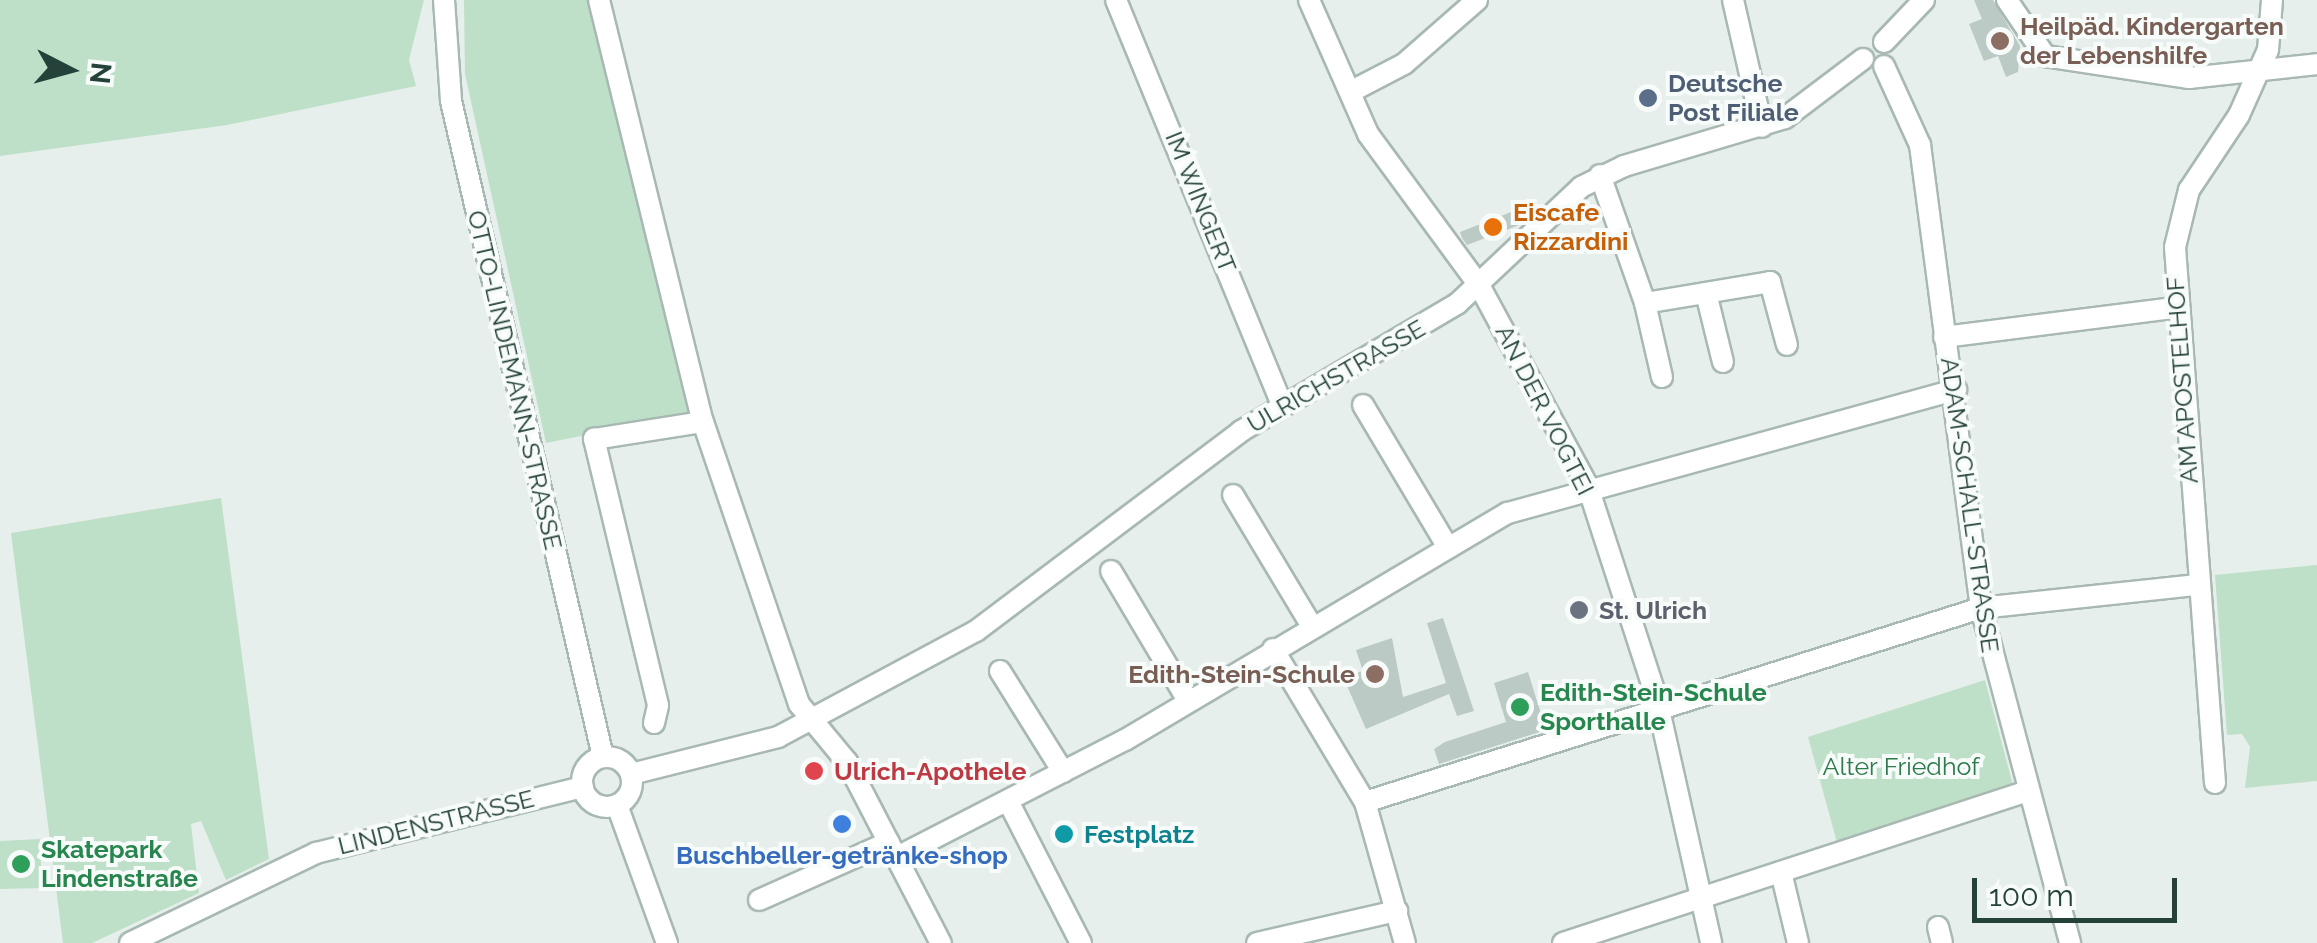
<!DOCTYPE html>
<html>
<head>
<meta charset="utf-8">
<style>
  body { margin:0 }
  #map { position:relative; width:2317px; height:943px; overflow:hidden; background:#e6efeb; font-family:Raleway,sans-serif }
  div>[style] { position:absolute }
  .green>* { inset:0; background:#bfe0c8 }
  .building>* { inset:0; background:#bbcac4 }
  .roads { filter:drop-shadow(2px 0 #a8b8b2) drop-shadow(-2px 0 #a8b8b2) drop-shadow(0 2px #a8b8b2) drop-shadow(0 -2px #a8b8b2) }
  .minor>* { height:20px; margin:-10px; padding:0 10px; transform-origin:10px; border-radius:10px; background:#fff }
  .minor>.ring { margin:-10px; padding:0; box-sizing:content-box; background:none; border:20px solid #fff; border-radius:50% }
  .dots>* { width:28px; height:28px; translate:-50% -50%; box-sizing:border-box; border:5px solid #f7fbf9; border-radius:50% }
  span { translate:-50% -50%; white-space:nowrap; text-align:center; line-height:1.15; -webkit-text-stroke:8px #f7fbf9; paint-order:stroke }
  .education-label { font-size:25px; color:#785e54; font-weight:700 }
  .left { translate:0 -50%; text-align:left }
  .right { translate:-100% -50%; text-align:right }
  .service-label { font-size:25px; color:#4e5e75; font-weight:700 }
  .street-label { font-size:25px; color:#24423a }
  .food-label { font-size:25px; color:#c56008; font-weight:700 }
  .worship-label { font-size:25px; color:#5b616d; font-weight:700 }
  .leisure-label { font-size:25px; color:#27864d; font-weight:700 }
  .park-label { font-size:25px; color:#2d7a4b }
  .health-label { font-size:25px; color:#be3a42; font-weight:700 }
  .culture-label { font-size:25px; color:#0d838f; font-weight:700 }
  .shop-label { font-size:25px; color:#366cbe; font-weight:700 }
  .north { position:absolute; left:20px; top:20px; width:100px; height:100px; -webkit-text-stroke:8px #f7fbf9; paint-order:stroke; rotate:96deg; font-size:28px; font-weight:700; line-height:40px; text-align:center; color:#24423a }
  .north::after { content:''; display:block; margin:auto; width:35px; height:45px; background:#24423a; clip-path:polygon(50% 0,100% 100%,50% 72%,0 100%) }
  .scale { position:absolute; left:1972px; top:878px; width:205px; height:45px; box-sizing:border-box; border:5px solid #24423a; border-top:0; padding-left:12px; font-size:30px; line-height:35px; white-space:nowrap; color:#24423a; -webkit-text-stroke:8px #f7fbf9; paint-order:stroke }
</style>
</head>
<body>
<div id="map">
  <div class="green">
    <div style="clip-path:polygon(0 0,424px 0,409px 60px,416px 86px,227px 125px,0 156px)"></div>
    <div style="clip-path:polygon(464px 0,588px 0,691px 414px,546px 443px,465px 74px)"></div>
    <div style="clip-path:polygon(221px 498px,269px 859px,226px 880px,201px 821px,191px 824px,199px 893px,92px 943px,63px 943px,11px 533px)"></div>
    <div style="clip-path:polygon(2317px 565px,2317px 781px,2245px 788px,2250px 747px,2242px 734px,2227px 735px,2215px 575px)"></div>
    <div style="clip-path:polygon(1985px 680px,2014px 789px,1838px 846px,1808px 737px)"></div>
    <div style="clip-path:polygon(40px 839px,42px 888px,0 889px,0 841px)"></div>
  </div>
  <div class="building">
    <div style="clip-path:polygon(1974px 0,1993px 0,2020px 46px,2018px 72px,2006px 77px,1998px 56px,1984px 61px,1969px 24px,1982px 19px)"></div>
    <div style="clip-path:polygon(1524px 207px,1522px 224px,1467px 245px,1462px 238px,1460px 232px)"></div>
    <div style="clip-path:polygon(1443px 618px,1474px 711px,1457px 716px,1449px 694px,1366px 729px,1347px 686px,1349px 675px,1363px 671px,1356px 650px,1392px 638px,1403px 697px,1446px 683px,1427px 623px)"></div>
    <div style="clip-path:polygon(1528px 672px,1546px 730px,1439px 764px,1434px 749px,1445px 742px,1506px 722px,1494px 683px)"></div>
  </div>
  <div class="roads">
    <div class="minor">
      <div style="left:444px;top:0;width:101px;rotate:86deg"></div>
      <div style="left:451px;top:101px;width:673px;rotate:76.95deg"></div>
      <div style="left:599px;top:0;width:435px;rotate:76.2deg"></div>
      <div style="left:703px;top:422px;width:298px;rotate:71.2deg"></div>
      <div style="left:799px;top:704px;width:75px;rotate:50.4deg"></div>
      <div style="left:847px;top:762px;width:204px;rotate:62.6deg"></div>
      <div style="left:1116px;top:0;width:438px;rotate:67.7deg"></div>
      <div style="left:1309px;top:0;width:146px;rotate:66.2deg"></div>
      <div style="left:1368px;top:134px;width:187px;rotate:53.7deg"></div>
      <div style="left:1479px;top:285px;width:230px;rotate:61.6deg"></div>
      <div style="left:1588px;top:487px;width:220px;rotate:72deg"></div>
      <div style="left:1656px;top:696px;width:253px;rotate:77.4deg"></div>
      <div style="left:1733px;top:0;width:130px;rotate:77.1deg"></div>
      <div style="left:2007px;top:0;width:68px;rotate:55.8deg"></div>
      <div style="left:2045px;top:56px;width:146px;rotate:8.7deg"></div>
      <div style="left:2189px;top:78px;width:129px;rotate:-6.2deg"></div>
      <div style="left:1884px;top:42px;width:58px;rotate:-46.4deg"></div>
      <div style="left:1884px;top:66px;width:87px;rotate:65.5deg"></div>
      <div style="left:1920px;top:145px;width:467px;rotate:82.5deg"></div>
      <div style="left:1981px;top:608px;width:347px;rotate:75.1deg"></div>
      <div style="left:1350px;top:92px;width:61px;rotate:-27.4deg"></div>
      <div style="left:1404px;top:64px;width:97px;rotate:-41.2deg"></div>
      <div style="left:1600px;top:175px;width:136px;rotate:70.6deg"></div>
      <div style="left:1645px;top:303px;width:127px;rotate:-9.5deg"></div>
      <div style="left:1770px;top:282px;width:65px;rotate:74.9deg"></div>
      <div style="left:1706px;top:293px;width:71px;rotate:76.2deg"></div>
      <div style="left:1645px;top:303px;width:76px;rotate:77.1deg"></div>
      <div style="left:1944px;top:337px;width:232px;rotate:-7.2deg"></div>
      <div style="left:1363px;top:405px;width:162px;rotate:59.2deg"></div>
      <div style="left:1233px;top:495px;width:152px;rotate:59deg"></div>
      <div style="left:1111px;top:571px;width:149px;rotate:59.3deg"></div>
      <div style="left:1273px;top:649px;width:179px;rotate:59deg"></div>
      <div style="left:1365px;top:802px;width:147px;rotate:74.2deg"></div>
      <div style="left:1000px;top:671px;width:119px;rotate:58deg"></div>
      <div style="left:654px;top:723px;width:18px;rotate:-77deg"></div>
      <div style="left:658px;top:705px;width:274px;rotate:-103.5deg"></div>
      <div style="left:594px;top:439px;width:110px;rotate:-8.9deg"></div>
      <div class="ring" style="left:582px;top:757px;width:30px;height:30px"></div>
      <div style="left:631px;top:774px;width:152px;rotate:-14.1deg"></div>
      <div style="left:778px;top:737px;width:225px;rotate:-28.2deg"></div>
      <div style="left:976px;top:631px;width:332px;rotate:-37deg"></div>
      <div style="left:1241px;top:431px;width:251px;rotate:-30.5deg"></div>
      <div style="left:1457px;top:304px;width:170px;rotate:-43.3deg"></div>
      <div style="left:1581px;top:187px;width:48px;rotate:-26deg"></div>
      <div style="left:1624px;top:166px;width:168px;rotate:-16.6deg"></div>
      <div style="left:1785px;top:118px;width:98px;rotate:-37.1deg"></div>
      <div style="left:2215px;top:783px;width:537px;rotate:-94.27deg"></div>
      <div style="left:2175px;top:247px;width:59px;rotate:-76.2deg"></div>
      <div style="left:2189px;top:190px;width:90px;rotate:-56.3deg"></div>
      <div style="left:2239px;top:115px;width:71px;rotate:-66deg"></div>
      <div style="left:2268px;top:50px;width:50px;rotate:-85.4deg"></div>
      <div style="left:1008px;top:801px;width:160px;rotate:62.8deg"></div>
      <div style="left:1365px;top:802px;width:646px;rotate:-17.48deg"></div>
      <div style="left:1981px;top:608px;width:217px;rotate:-6.1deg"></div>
      <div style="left:617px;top:805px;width:147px;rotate:70.1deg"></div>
      <div style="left:897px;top:857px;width:256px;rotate:-27.2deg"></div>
      <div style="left:1125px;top:740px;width:445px;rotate:-30.7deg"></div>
      <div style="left:1508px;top:513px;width:465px;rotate:-15.4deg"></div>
      <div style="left:1781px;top:872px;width:73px;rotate:76.5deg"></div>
      <div style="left:759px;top:900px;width:142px;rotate:-24deg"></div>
      <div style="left:1938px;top:927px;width:16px;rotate:76deg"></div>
      <div style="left:130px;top:943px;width:207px;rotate:-25.8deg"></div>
      <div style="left:316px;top:853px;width:275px;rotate:-13.9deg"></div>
      <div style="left:1257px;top:943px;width:144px;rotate:-12.9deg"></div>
      <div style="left:1563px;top:943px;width:485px;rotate:-18.1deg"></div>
    </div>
  </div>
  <div class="dots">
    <div style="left:2000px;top:41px;background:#8d6e63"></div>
    <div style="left:1648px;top:98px;background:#5c6f8a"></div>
    <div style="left:1493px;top:227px;background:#e8710a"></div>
    <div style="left:1579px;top:610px;background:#6b7280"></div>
    <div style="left:1375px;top:674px;background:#8d6e63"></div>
    <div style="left:1520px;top:707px;background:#2e9e5b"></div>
    <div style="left:814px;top:771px;background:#e0444e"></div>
    <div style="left:842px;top:824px;background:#3f7fe0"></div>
    <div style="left:1064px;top:834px;background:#0f9aa8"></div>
    <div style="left:21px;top:864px;background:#2e9e5b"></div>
  </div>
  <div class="education-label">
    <span class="left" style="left:2020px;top:41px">Heilpäd. Kindergarten<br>der Lebenshilfe</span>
    <span class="right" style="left:1355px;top:674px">Edith-Stein-Schule</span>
  </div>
  <div class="service-label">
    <span class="left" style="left:1668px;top:98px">Deutsche<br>Post Filiale</span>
  </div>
  <div class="street-label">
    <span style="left:1201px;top:202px;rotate:68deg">IM WINGERT</span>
    <span style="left:1336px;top:376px;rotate:-30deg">ULRICHSTRASSE</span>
    <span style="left:515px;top:380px;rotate:77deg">OTTO-LINDEMANN-STRASSE</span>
    <span style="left:2182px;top:380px;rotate:-94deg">AM APOSTELHOF</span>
    <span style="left:1545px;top:410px;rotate:63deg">AN DER VOGTEI</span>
    <span style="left:1970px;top:505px;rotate:82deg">ADAM-SCHALL-STRASSE</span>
    <span style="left:436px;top:822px;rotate:-14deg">LINDENSTRASSE</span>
  </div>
  <div class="food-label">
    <span class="left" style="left:1513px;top:227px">Eiscafe<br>Rizzardini</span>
  </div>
  <div class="worship-label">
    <span class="left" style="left:1599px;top:610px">St. Ulrich</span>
  </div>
  <div class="leisure-label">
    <span class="left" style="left:1540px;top:707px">Edith-Stein-Schule<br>Sporthalle</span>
    <span class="left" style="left:41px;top:864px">Skatepark<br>Lindenstraße</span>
  </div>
  <div class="park-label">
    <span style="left:1901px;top:766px">Alter Friedhof</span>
  </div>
  <div class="health-label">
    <span class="left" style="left:834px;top:771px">Ulrich-Apothele</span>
  </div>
  <div class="culture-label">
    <span class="left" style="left:1084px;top:834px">Festplatz</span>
  </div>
  <div class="shop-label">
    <span style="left:842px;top:855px">Buschbeller-getränke-shop</span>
  </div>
  <div class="north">N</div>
  <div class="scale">100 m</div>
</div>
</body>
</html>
